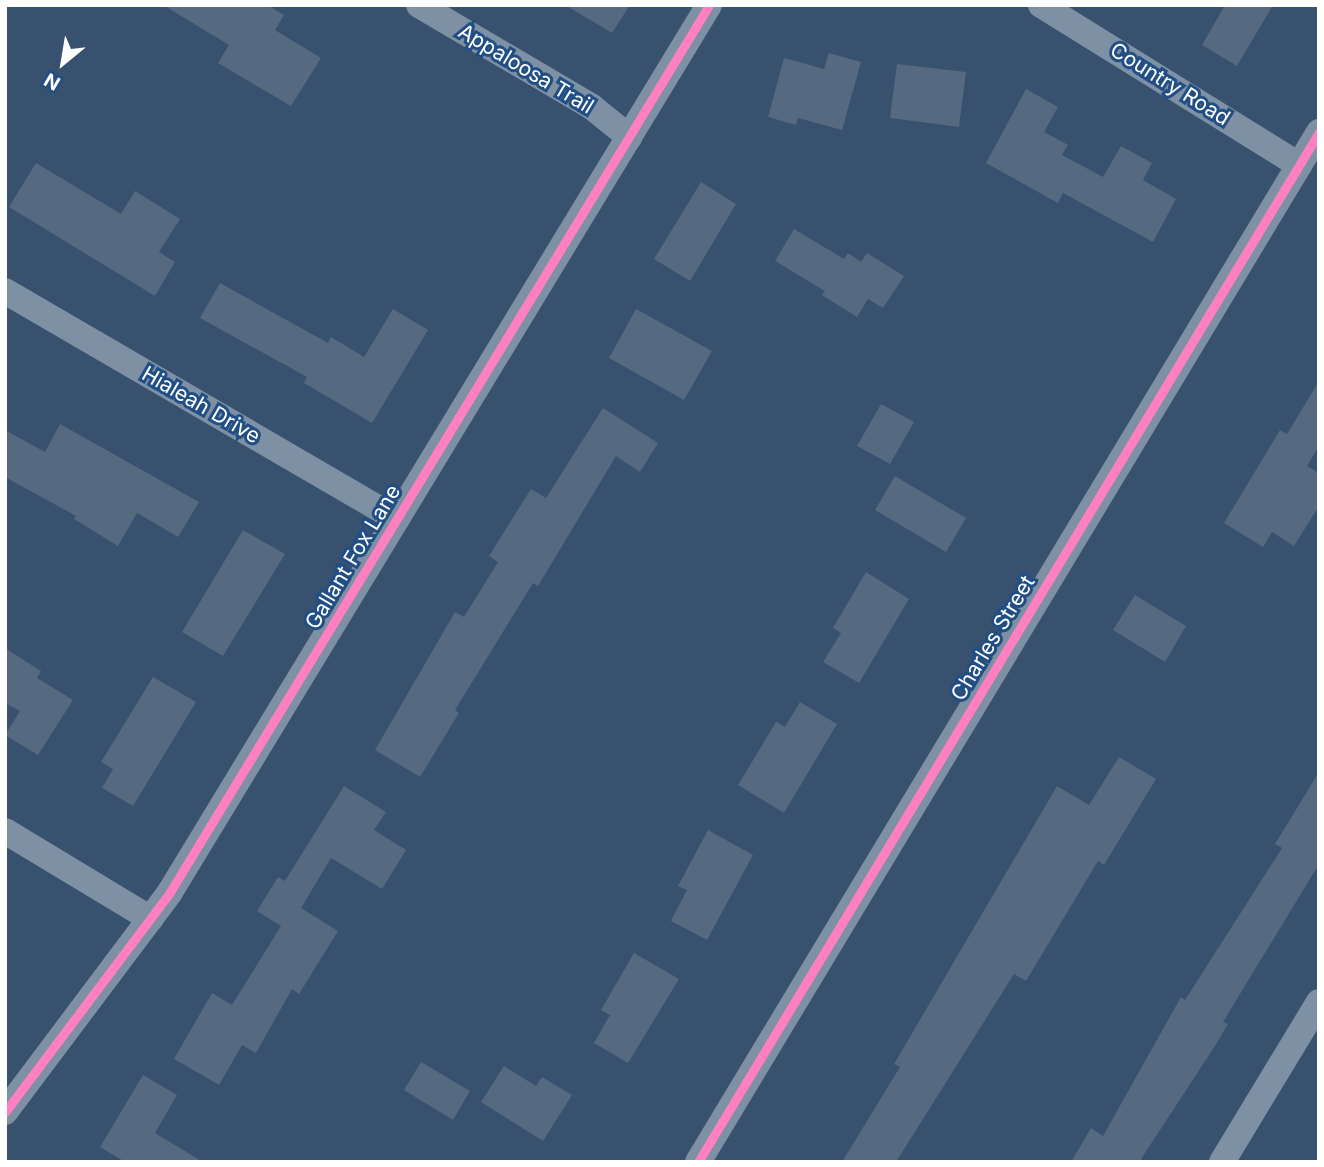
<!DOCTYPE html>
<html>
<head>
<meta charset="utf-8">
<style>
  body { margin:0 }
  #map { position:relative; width:1324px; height:1167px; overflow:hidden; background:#38516e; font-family:Inter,sans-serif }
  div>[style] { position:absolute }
  .building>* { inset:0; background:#556980 }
  .minor>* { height:26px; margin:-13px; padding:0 13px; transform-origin:13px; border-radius:13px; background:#7e90a4 }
  .cycleway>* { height:9px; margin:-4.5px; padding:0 4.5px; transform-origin:4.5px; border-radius:4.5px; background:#ff80c0 }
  span { translate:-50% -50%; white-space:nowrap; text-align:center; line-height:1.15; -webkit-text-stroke:6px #214f85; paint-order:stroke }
  .street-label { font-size:21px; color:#fff }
  .frame { position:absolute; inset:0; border:7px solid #fff; pointer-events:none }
  .north { position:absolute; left:28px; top:28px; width:70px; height:70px; -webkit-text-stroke:5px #214f85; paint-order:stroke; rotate:210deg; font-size:19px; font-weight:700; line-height:28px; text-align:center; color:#fff }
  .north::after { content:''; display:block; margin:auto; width:24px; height:32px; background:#fff; clip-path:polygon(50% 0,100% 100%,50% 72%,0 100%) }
</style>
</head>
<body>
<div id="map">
  <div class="building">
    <div style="clip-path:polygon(163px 5px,267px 5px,284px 15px,275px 30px,321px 58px,291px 106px,218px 63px,229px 45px)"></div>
    <div style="clip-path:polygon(565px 5px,630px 5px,612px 33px)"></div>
    <div style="clip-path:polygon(1225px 5px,1273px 5px,1237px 66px,1202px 45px)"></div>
    <div style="clip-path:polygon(829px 53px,861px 62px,842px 130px,798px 118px,796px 125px,768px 117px,784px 58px,824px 69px)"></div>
    <div style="clip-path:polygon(897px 64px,966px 72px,959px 127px,890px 118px)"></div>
    <div style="clip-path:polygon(1026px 89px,1058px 107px,1044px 132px,1068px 145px,1062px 155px,1103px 177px,1121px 146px,1152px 163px,1143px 180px,1176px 199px,1153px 242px,1063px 193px,1058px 203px,986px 163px)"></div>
    <div style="clip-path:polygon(36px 163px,121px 214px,135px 191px,180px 219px,159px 252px,175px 262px,155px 296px,9px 207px)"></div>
    <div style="clip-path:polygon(701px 182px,736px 204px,690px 281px,654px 259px)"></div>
    <div style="clip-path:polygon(794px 229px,844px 259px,848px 253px,861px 262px,867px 253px,904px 276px,883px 308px,868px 299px,857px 317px,822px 295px,825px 291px,775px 261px)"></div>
    <div style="clip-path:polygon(220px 283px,328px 343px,331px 337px,364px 357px,393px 309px,428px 330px,372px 423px,304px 383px,307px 377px,200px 318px)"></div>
    <div style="clip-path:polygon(636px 309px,712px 351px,684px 400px,609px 358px)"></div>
    <div style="clip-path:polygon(1319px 381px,1319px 446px,1307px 466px,1319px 473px,1319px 506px,1294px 546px,1272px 532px,1263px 547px,1224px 523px,1280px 430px,1287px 434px)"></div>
    <div style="clip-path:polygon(881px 404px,914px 422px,890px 464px,857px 446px)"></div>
    <div style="clip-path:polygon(603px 408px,658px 443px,640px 472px,616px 456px,538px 586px,533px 583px,455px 710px,459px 713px,420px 777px,375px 750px,455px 612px,464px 617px,498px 562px,489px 556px,531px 489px,546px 498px)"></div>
    <div style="clip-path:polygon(60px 424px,199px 502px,178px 537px,137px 513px,118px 546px,74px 519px,76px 516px,5px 477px,5px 430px,45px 452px)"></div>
    <div style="clip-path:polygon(895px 476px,966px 518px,946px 552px,875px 510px)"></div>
    <div style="clip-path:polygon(243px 530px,285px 554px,223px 656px,182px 632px)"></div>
    <div style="clip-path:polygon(866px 572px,909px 599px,859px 683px,823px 662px,841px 633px,833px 628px)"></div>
    <div style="clip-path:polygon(1135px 595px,1186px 626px,1165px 662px,1113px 630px)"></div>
    <div style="clip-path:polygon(5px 648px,41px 671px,37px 678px,73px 700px,38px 755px,5px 735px,20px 711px,5px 703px)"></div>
    <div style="clip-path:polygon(153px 677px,196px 702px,133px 806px,102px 788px,113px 769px,101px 762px)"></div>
    <div style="clip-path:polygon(800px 702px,837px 724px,784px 813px,738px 785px,776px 722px,785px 727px)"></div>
    <div style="clip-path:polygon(1119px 757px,1156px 779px,1104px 865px,1098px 861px,1026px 981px,1014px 974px,896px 1162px,842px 1162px,900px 1067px,894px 1064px,1057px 786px,1089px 805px)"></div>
    <div style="clip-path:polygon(1319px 772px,1319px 864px,1223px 1022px,1228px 1024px,1215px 1046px,1141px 1159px,1145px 1162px,1071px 1162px,1091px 1128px,1103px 1136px,1181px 997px,1185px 1000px,1282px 848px,1275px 844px)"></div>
    <div style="clip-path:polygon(344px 786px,386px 812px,374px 830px,406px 850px,382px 889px,331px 858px,301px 908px,338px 931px,299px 994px,292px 989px,256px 1053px,242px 1045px,219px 1085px,174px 1059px,212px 993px,232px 1005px,281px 926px,257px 911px,278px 877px,285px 881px)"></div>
    <div style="clip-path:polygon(708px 830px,753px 855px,707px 940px,671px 921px,687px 890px,678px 886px)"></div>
    <div style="clip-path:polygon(634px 953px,679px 979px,628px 1063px,594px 1043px,610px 1015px,601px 1010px)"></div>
    <div style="clip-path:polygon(421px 1062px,470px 1091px,453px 1120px,404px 1090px)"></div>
    <div style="clip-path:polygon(504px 1066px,536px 1086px,542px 1077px,572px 1095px,543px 1141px,481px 1102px)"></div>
    <div style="clip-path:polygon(143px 1075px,177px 1095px,155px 1133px,203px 1162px,125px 1162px,100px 1147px)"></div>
  </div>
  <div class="minor">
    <div style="left:419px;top:5px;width:201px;rotate:30.5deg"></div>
    <div style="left:592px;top:107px;width:48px;rotate:39deg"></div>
    <div style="left:1041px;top:5px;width:304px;rotate:31.8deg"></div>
    <div style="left:5px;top:291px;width:453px;rotate:30.2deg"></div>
    <div style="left:5px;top:831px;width:170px;rotate:31.1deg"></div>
    <div style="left:5px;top:1112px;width:275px;rotate:-53.1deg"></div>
    <div style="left:170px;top:892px;width:1038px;rotate:-58.71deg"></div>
    <div style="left:698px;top:1162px;width:1203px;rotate:-58.91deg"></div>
    <div style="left:1222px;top:1162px;width:187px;rotate:-58.8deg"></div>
  </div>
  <div class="cycleway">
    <div style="left:5px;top:1112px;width:275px;rotate:-53.1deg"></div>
    <div style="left:170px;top:892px;width:1038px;rotate:-58.71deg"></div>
    <div style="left:698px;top:1162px;width:1203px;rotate:-58.91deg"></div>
  </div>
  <div class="street-label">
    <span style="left:526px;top:69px;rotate:31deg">Appaloosa Trail</span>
    <span style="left:1170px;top:84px;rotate:32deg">Country Road</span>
    <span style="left:201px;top:405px;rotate:30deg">Hialeah Drive</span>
    <span style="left:353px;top:557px;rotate:-59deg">Gallant Fox Lane</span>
    <span style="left:993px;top:638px;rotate:-59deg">Charles Street</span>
  </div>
  <div class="frame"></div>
  <div class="north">N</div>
</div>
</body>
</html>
